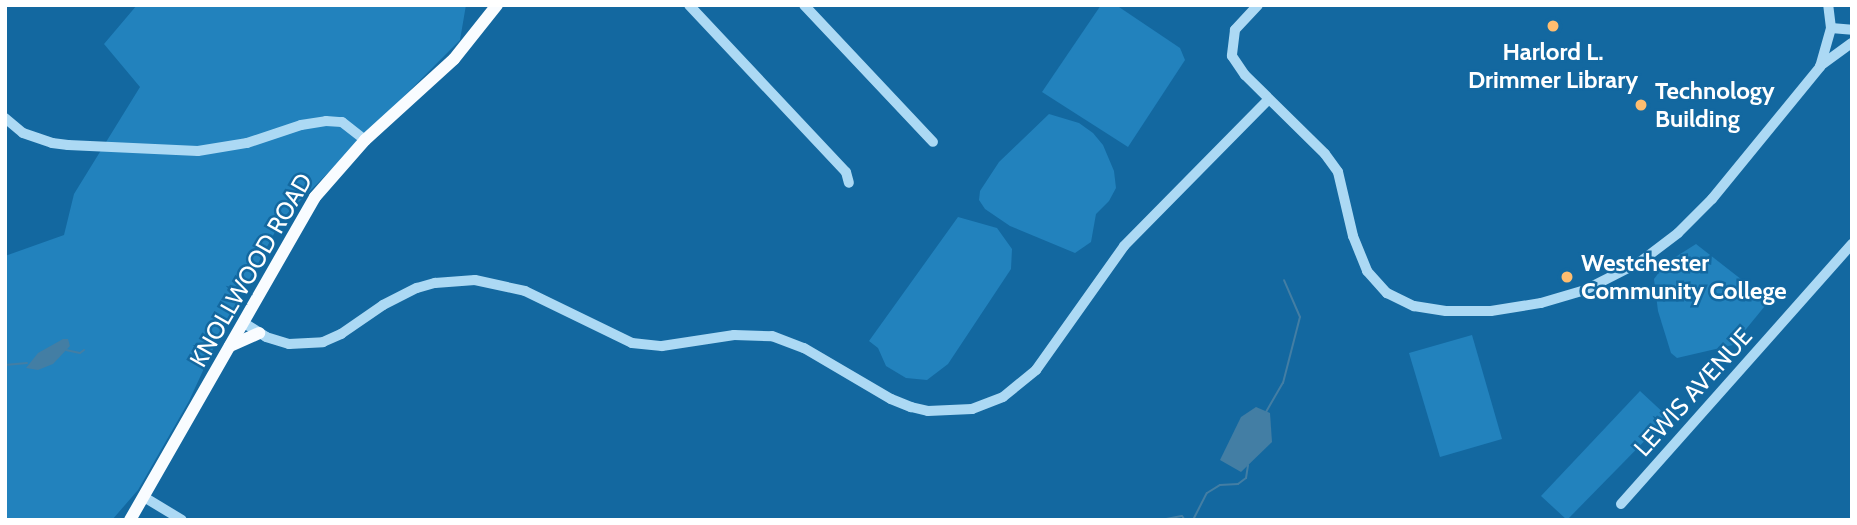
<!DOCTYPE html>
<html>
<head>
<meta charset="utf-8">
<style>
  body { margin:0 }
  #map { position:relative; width:1857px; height:525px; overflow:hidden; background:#1368a0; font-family:Cabin,sans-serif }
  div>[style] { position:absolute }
  .green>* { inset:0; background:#2282bd }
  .water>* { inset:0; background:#437ea4 }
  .stream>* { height:2px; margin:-1px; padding:0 1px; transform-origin:1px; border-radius:1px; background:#437ea4 }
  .minor>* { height:10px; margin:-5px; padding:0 5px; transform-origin:5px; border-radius:5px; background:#acd9f4 }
  .major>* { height:12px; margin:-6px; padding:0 6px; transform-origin:6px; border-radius:6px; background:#f9fcff }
  .dots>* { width:19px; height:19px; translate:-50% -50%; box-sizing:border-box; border:4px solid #1368a0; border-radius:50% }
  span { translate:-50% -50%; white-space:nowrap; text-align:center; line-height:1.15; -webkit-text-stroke:5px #1368a0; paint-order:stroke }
  .poi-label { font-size:24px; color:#fff; font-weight:700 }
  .left { translate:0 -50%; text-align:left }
  .street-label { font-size:24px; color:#fff }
  .frame { position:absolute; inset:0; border:7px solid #fff; pointer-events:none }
</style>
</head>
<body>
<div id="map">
  <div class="green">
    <div style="clip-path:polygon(137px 5px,466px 5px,460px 40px,282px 219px,219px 336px,189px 401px,138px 490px,112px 520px,5px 520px,5px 256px,64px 235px,74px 194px,140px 87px,104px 44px)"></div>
    <div style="clip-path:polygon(1101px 5px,1116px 5px,1180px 48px,1185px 60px,1128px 147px,1042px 92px)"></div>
    <div style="clip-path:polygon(1049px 114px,1079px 123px,1093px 133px,1103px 145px,1114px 171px,1116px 188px,1109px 201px,1096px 214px,1091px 242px,1075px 253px,1010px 226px,985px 209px,979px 200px,980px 191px,999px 162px)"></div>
    <div style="clip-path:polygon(958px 217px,997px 228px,1012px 249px,1011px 269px,948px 364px,927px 380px,906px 378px,886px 366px,878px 348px,869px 341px)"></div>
    <div style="clip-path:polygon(1696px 244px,1769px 301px,1733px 345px,1677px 358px,1671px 353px,1658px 311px,1654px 279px,1666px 263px)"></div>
    <div style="clip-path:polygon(1472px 335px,1502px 439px,1440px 457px,1409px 353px)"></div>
    <div style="clip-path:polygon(1640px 391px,1668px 417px,1567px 520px,1541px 496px)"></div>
  </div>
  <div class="water">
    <div style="clip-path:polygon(63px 339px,68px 339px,70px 346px,53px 364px,38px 370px,26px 368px,38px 353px)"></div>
    <div style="clip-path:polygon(1256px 407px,1270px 413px,1272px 442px,1241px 472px,1220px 460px,1241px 417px)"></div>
  </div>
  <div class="stream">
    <div style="left:66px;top:350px;width:14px;rotate:12deg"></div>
    <div style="left:80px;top:353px;width:5px;rotate:-37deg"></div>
    <div style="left:5px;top:365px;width:22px;rotate:-5deg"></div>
    <div style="left:1266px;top:412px;width:34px;rotate:-60deg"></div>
    <div style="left:1283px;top:383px;width:68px;rotate:-75.6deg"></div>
    <div style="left:1300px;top:317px;width:40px;rotate:-113.4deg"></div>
    <div style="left:1161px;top:520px;width:21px;rotate:-11deg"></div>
    <div style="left:1182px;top:516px;width:5px;rotate:53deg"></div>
    <div style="left:1193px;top:520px;width:30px;rotate:-63deg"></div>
    <div style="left:1207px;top:493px;width:15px;rotate:-32deg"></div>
    <div style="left:1220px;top:485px;width:18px;rotate:-3deg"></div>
    <div style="left:1238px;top:484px;width:10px;rotate:-37deg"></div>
    <div style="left:1246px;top:478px;width:13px;rotate:-81deg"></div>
  </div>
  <div class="minor">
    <div style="left:689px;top:5px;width:229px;rotate:46.8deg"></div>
    <div style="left:846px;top:172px;width:11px;rotate:75deg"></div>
    <div style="left:804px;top:5px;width:188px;rotate:46.7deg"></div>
    <div style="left:1258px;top:5px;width:34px;rotate:133deg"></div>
    <div style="left:1235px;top:30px;width:26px;rotate:97deg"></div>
    <div style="left:1232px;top:56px;width:23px;rotate:56deg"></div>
    <div style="left:1245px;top:75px;width:112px;rotate:44.6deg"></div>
    <div style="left:1325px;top:154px;width:22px;rotate:54deg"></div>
    <div style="left:1338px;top:172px;width:66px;rotate:76.8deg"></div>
    <div style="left:1353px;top:236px;width:38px;rotate:68deg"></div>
    <div style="left:1367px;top:271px;width:30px;rotate:48deg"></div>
    <div style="left:1387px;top:293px;width:30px;rotate:26deg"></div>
    <div style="left:1414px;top:306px;width:32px;rotate:9deg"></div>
    <div style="left:1446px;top:311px;width:45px"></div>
    <div style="left:1491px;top:311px;width:51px;rotate:-9.1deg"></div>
    <div style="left:1541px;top:303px;width:46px;rotate:-16.5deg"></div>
    <div style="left:1585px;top:290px;width:62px;rotate:-27deg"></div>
    <div style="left:1640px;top:262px;width:48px;rotate:-37.3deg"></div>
    <div style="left:1678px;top:233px;width:48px;rotate:-45deg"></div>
    <div style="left:1712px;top:199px;width:171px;rotate:-50.7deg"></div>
    <div style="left:1820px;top:67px;width:41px;rotate:-74.2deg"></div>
    <div style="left:1831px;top:28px;width:23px;rotate:-97deg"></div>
    <div style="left:1831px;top:28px;width:21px;rotate:5deg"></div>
    <div style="left:1820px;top:66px;width:39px;rotate:-36deg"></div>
    <div style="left:5px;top:118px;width:23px;rotate:40deg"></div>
    <div style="left:23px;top:133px;width:31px;rotate:19deg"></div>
    <div style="left:52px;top:143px;width:16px;rotate:7deg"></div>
    <div style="left:68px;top:145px;width:130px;rotate:2.6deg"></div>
    <div style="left:198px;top:151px;width:50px;rotate:-9.3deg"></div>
    <div style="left:247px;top:143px;width:57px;rotate:-18.4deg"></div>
    <div style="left:301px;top:125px;width:25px;rotate:-9deg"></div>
    <div style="left:326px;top:121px;width:16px;rotate:4deg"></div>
    <div style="left:342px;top:122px;width:29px;rotate:38deg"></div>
    <div style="left:244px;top:323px;width:26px;rotate:32deg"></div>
    <div style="left:266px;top:337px;width:24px;rotate:17deg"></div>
    <div style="left:289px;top:344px;width:34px;rotate:-3deg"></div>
    <div style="left:323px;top:342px;width:20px;rotate:-24deg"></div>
    <div style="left:341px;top:334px;width:51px;rotate:-34.6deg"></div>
    <div style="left:383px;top:305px;width:38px;rotate:-27deg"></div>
    <div style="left:417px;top:288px;width:19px;rotate:-16deg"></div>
    <div style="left:435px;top:283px;width:40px;rotate:-4.3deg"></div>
    <div style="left:475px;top:280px;width:51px;rotate:12.4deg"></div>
    <div style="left:525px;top:291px;width:119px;rotate:25.9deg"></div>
    <div style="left:632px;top:343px;width:30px;rotate:6deg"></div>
    <div style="left:662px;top:346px;width:73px;rotate:-8.7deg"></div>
    <div style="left:734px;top:335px;width:38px;rotate:2deg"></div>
    <div style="left:772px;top:336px;width:34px;rotate:21deg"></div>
    <div style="left:804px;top:348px;width:101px;rotate:30.4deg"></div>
    <div style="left:891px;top:399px;width:22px;rotate:22deg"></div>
    <div style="left:911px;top:407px;width:17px;rotate:13deg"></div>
    <div style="left:928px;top:411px;width:44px;rotate:-2.6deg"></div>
    <div style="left:972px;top:409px;width:33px;rotate:-21deg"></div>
    <div style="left:1003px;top:397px;width:43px;rotate:-39.3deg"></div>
    <div style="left:1036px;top:370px;width:152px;rotate:-54.6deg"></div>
    <div style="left:1124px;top:246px;width:206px;rotate:-45.4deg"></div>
    <div style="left:144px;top:497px;width:44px;rotate:31.2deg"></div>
    <div style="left:1621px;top:504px;width:348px;rotate:-48.4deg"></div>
  </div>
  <div class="major">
    <div style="left:230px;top:346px;width:32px;rotate:-24deg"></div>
    <div style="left:130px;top:520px;width:372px;rotate:-60.2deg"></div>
    <div style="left:315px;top:197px;width:76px;rotate:-48.7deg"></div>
    <div style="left:365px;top:140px;width:120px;rotate:-42.3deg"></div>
    <div style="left:454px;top:59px;width:69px;rotate:-51.5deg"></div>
  </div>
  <div class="dots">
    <div style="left:1553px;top:26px;background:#ffbd6f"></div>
    <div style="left:1641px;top:105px;background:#ffbd6f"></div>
    <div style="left:1567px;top:277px;background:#ffbd6f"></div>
  </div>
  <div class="poi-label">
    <span style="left:1553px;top:66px">Harlord L.<br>Drimmer Library</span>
    <span class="left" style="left:1655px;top:105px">Technology<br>Building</span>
    <span class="left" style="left:1581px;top:277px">Westchester<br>Community College</span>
  </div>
  <div class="street-label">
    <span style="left:251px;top:270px;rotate:-60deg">KNOLLWOOD ROAD</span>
    <span style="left:1693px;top:392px;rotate:-48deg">LEWIS AVENUE</span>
  </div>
  <div class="frame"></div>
</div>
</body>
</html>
